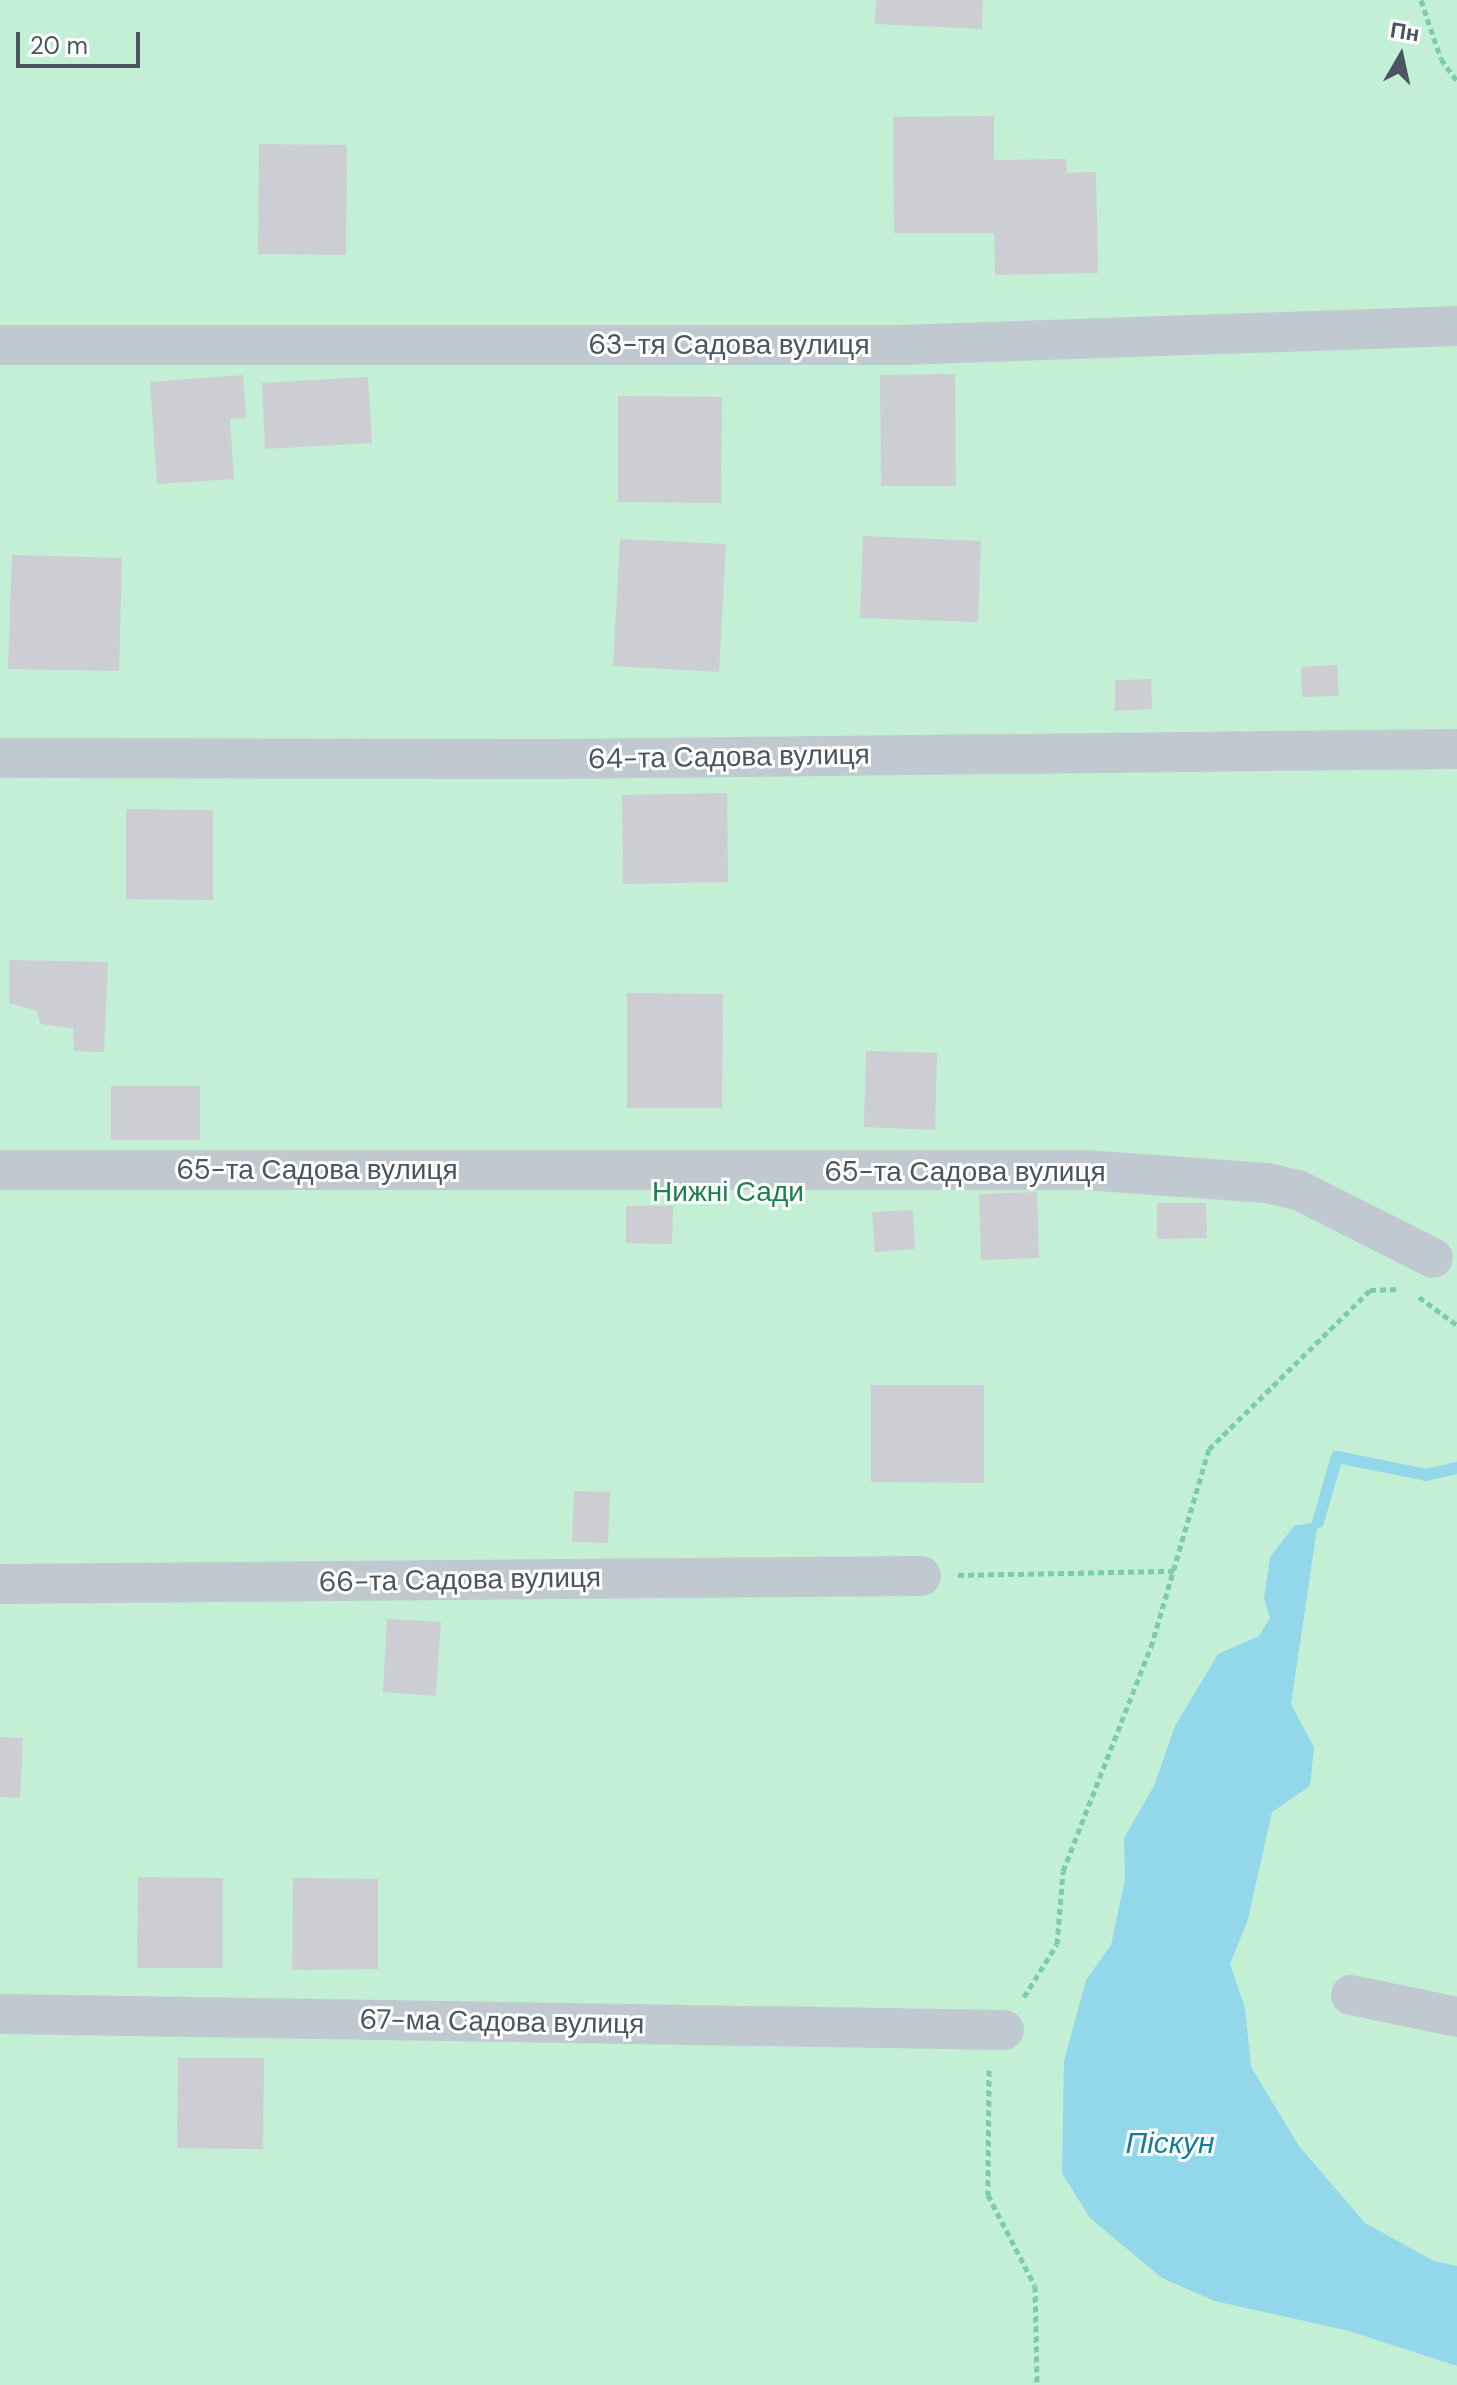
<!DOCTYPE html>
<html>
<head>
<meta charset="utf-8">
<style>
  body { margin:0 }
  #map { position:relative; width:1457px; height:2385px; overflow:hidden; background:#f4f2f2; font-family:"DM Sans",sans-serif }
  div>[style] { position:absolute }
  .green>* { inset:0; background:#c3efd4 }
  .water>* { inset:0; background:#92d7ea }
  .stream>* { height:12px; margin:-6px; padding:0 6px; transform-origin:6px; border-radius:6px; background:#92d7ea }
  .building>* { inset:0; background:#ccced4 }
  .path>* { height:5px; margin-top:-2.5px; transform-origin:0; background:repeating-linear-gradient(90deg,#7ccca5 0 6px,transparent 0 10px) }
  .minor>* { height:40px; margin:-20px; padding:0 20px; transform-origin:20px; border-radius:20px; background:#c0c9d0 }
  span { translate:-50% -50%; white-space:nowrap; text-align:center; line-height:1.15; -webkit-text-stroke:6px #fff; paint-order:stroke }
  .street-label { font-size:28px; color:#4a555f }
  .park-label { font-size:28px; color:#1b804e }
  .water-label { font-size:30px; color:#117e9c; font-style:italic }
  .north { position:absolute; left:1361px; top:16px; width:80px; height:80px; -webkit-text-stroke:6px #fff; paint-order:stroke; rotate:9deg; font-size:22px; font-weight:700; line-height:32px; text-align:center; color:#4a555f }
  .north::after { content:''; display:block; margin:auto; width:28px; height:36px; background:#4a555f; clip-path:polygon(50% 0,100% 100%,50% 72%,0 100%) }
  .scale { position:absolute; left:16px; top:32px; width:124px; height:36px; box-sizing:border-box; border:4px solid #4a555f; border-top:0; padding-left:10px; font-size:24px; line-height:28px; white-space:nowrap; color:#4a555f; -webkit-text-stroke:6px #fff; paint-order:stroke }
</style>
</head>
<body>
<div id="map">
  <div class="green">
    <div style="clip-path:polygon(0 0,1457px 0,1457px 2385px,0 2385px)"></div>
  </div>
  <div class="water">
    <div style="clip-path:polygon(1318px 1522px,1291px 1704px,1314px 1747px,1310px 1786px,1272px 1812px,1248px 1919px,1230px 1964px,1245px 2008px,1251px 2067px,1299px 2146px,1365px 2223px,1434px 2261px,1457px 2266px,1457px 2366px,1349px 2331px,1215px 2301px,1162px 2278px,1090px 2218px,1062px 2173px,1064px 2061px,1086px 1980px,1111px 1945px,1125px 1879px,1124px 1838px,1154px 1786px,1175px 1726px,1218px 1654px,1259px 1636px,1270px 1618px,1264px 1598px,1270px 1557px,1294px 1526px)"></div>
  </div>
  <div class="stream">
    <div style="left:1318px;top:1522px;width:68px;rotate:-73.7deg"></div>
    <div style="left:1337px;top:1457px;width:91px;rotate:11.4deg"></div>
    <div style="left:1426px;top:1475px;width:32px;rotate:-13deg"></div>
  </div>
  <div class="building">
    <div style="clip-path:polygon(876px 0,983px 0,982px 29px,875px 24px)"></div>
    <div style="clip-path:polygon(994px 116px,994px 160px,1066px 159px,1067px 173px,1096px 172px,1098px 273px,995px 275px,994px 233px,894px 233px,893px 117px)"></div>
    <div style="clip-path:polygon(259px 144px,347px 145px,346px 255px,258px 254px)"></div>
    <div style="clip-path:polygon(955px 374px,956px 486px,881px 486px,880px 375px)"></div>
    <div style="clip-path:polygon(243px 375px,246px 418px,230px 419px,234px 479px,157px 484px,150px 382px)"></div>
    <div style="clip-path:polygon(368px 377px,372px 443px,265px 449px,262px 383px)"></div>
    <div style="clip-path:polygon(618px 396px,722px 397px,721px 503px,618px 502px)"></div>
    <div style="clip-path:polygon(863px 536px,981px 541px,978px 622px,860px 618px)"></div>
    <div style="clip-path:polygon(620px 539px,726px 544px,719px 672px,613px 666px)"></div>
    <div style="clip-path:polygon(12px 555px,122px 558px,119px 671px,8px 669px)"></div>
    <div style="clip-path:polygon(1337px 665px,1339px 696px,1302px 697px,1301px 667px)"></div>
    <div style="clip-path:polygon(1151px 679px,1152px 709px,1115px 711px,1115px 680px)"></div>
    <div style="clip-path:polygon(727px 793px,728px 882px,623px 884px,622px 795px)"></div>
    <div style="clip-path:polygon(126px 809px,213px 810px,213px 900px,126px 899px)"></div>
    <div style="clip-path:polygon(9px 960px,108px 962px,104px 1052px,74px 1051px,73px 1029px,41px 1024px,37px 1011px,9px 1003px)"></div>
    <div style="clip-path:polygon(627px 993px,723px 994px,722px 1108px,627px 1108px)"></div>
    <div style="clip-path:polygon(866px 1051px,937px 1053px,935px 1130px,864px 1127px)"></div>
    <div style="clip-path:polygon(111px 1086px,200px 1086px,200px 1140px,111px 1140px)"></div>
    <div style="clip-path:polygon(1037px 1192px,1039px 1258px,981px 1260px,979px 1194px)"></div>
    <div style="clip-path:polygon(1157px 1203px,1206px 1203px,1207px 1238px,1157px 1239px)"></div>
    <div style="clip-path:polygon(626px 1206px,673px 1206px,672px 1244px,626px 1243px)"></div>
    <div style="clip-path:polygon(913px 1210px,915px 1249px,875px 1252px,872px 1212px)"></div>
    <div style="clip-path:polygon(871px 1385px,984px 1385px,984px 1483px,871px 1482px)"></div>
    <div style="clip-path:polygon(574px 1491px,610px 1492px,608px 1543px,572px 1542px)"></div>
    <div style="clip-path:polygon(387px 1619px,441px 1622px,436px 1696px,383px 1692px)"></div>
    <div style="clip-path:polygon(0 1737px,23px 1738px,20px 1798px,0 1797px)"></div>
    <div style="clip-path:polygon(138px 1877px,223px 1878px,223px 1968px,137px 1968px)"></div>
    <div style="clip-path:polygon(293px 1878px,378px 1879px,378px 1969px,292px 1970px)"></div>
    <div style="clip-path:polygon(178px 2058px,264px 2058px,263px 2149px,177px 2148px)"></div>
  </div>
  <div class="path">
    <div style="left:1421px;top:0;width:62px;rotate:71.3deg"></div>
    <div style="left:1441px;top:59px;width:27px;rotate:54deg"></div>
    <div style="left:1419px;top:1297px;width:47px;rotate:36.4deg"></div>
    <div style="left:958px;top:1575px;width:217px;rotate:-1.1deg"></div>
    <div style="left:1024px;top:1997px;width:62px;rotate:-58.1deg"></div>
    <div style="left:1057px;top:1944px;width:73px;rotate:-85.3deg"></div>
    <div style="left:1063px;top:1871px;width:241px;rotate:-68.6deg"></div>
    <div style="left:1151px;top:1647px;width:206px;rotate:-73.7deg"></div>
    <div style="left:1209px;top:1449px;width:226px;rotate:-44.6deg"></div>
    <div style="left:1370px;top:1290px;width:30px;rotate:-2deg"></div>
    <div style="left:989px;top:2070px;width:125px;rotate:90.5deg"></div>
    <div style="left:988px;top:2195px;width:102px;rotate:62.7deg"></div>
    <div style="left:1035px;top:2286px;width:99px;rotate:88.8deg"></div>
  </div>
  <div class="minor">
    <div style="left:0;top:345px;width:902px"></div>
    <div style="left:902px;top:345px;width:555px;rotate:-1.96deg"></div>
    <div style="left:0;top:758px;width:558px;rotate:0.1deg"></div>
    <div style="left:558px;top:759px;width:899px;rotate:-0.64deg"></div>
    <div style="left:0;top:1170px;width:1085px"></div>
    <div style="left:1085px;top:1170px;width:182px;rotate:4.1deg"></div>
    <div style="left:1267px;top:1183px;width:32px;rotate:13deg"></div>
    <div style="left:1298px;top:1190px;width:151px;rotate:26.7deg"></div>
    <div style="left:0;top:1584px;width:921px;rotate:-0.5deg"></div>
    <div style="left:1351px;top:1995px;width:108px;rotate:11.7deg"></div>
    <div style="left:0;top:2014px;width:1004px;rotate:0.91deg"></div>
  </div>
  <div class="street-label">
    <span style="left:729px;top:345px">63-тя Садова вулиця</span>
    <span style="left:729px;top:757px;rotate:-1deg">64-та Садова вулиця</span>
    <span style="left:317px;top:1170px">65-та Садова вулиця</span>
    <span style="left:965px;top:1172px">65-та Садова вулиця</span>
    <span style="left:460px;top:1580px;rotate:-1deg">66-та Садова вулиця</span>
    <span style="left:502px;top:2022px;rotate:1deg">67-ма Садова вулиця</span>
  </div>
  <div class="park-label">
    <span style="left:728px;top:1192px">Нижні Сади</span>
  </div>
  <div class="water-label">
    <span style="left:1170px;top:2143px">Піскун</span>
  </div>
  <div class="north">Пн</div>
  <div class="scale">20 m</div>
</div>
</body>
</html>
